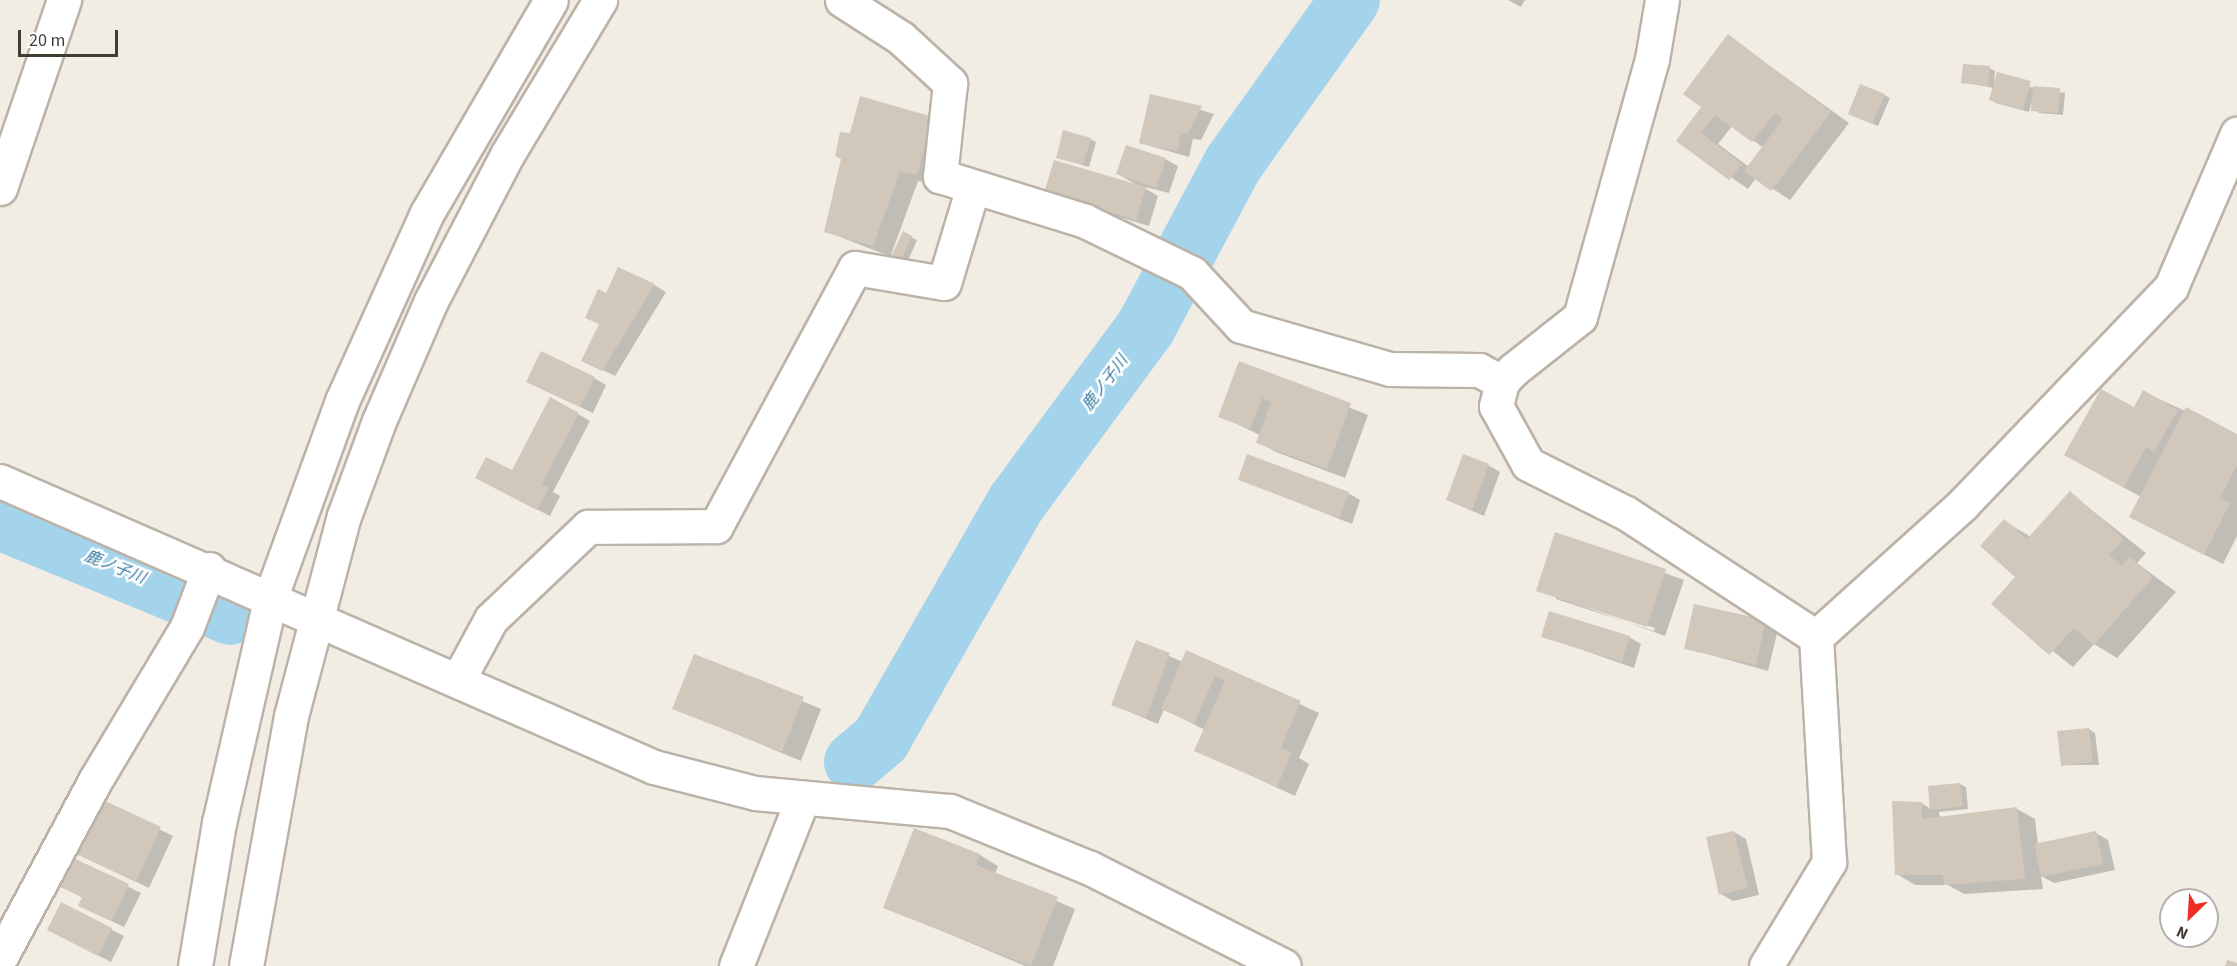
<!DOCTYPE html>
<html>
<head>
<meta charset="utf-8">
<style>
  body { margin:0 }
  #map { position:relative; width:2237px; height:966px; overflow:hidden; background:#f1ece4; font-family:"Source Sans 3","Noto Sans JP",sans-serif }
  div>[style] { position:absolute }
  .shadow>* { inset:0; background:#0003 }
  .river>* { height:60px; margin:-30px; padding:0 30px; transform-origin:30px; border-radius:30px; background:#a4d4eb }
  .building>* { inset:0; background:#d2c7bb }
  .roads { filter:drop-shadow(2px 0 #bcb3a8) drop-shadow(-2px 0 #bcb3a8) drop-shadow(0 2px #bcb3a8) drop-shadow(0 -2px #bcb3a8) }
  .minor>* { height:33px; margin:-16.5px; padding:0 16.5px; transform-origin:16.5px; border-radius:16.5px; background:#fff }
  span { translate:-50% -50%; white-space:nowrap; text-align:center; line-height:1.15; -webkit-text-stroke:5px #fff; paint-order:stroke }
  .water-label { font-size:16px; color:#347ba0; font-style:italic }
  .north { position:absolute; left:2159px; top:888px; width:60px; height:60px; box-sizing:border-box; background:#fff; border:2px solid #b4b1ae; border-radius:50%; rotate:205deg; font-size:16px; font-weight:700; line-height:24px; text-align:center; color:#433c35 }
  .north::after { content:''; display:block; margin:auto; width:21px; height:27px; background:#eb2e21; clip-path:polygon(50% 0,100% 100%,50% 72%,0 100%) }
  .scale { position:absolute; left:18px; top:30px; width:100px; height:27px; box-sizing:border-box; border:3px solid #433c35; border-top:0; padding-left:8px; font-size:18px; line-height:21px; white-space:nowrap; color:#433c35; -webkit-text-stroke:4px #fff; paint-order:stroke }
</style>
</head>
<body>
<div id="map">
  <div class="shadow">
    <div style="clip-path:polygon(1508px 0,1525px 0,1521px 7px)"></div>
    <div style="clip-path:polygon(evenodd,1728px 36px,1849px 123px,1790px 200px,1756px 178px,1748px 189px,1678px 140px,1703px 107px,1728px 36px,1732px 126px,1764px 148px,1749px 167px,1718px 144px,1732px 126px)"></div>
    <div style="clip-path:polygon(1989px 68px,1995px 71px,1994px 81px,2065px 93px,2063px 115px,2039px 113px,2032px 101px,2029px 112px,1996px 103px,1991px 100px,1994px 88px,1962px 82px)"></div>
    <div style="clip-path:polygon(1151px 95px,1214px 114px,1201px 140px,1193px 139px,1189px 157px,1140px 143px)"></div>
    <div style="clip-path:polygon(1884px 95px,1890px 98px,1878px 126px,1855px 116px)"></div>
    <div style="clip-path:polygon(932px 118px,935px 184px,918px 181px,891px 255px,911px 237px,917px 240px,907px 263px,825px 231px,852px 135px)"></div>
    <div style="clip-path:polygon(1090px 139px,1096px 142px,1089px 167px,1057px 157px)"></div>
    <div style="clip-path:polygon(1165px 159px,1178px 166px,1169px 193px,1141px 186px,1158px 196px,1149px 226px,1058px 199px,1140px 187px,1118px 174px)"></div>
    <div style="clip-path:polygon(654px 285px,666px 292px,615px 376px,596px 367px,600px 325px,587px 317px,607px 295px)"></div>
    <div style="clip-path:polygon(1240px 363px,1368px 415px,1345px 478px,1276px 452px,1258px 442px,1260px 435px,1220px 416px)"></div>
    <div style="clip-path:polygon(594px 378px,606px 385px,593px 413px,540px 388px)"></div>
    <div style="clip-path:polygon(2144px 392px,2237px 435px,2237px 536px,2223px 564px,2149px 527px,2141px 497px,2066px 455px,2134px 409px)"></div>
    <div style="clip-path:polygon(578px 414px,590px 421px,553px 492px,560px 496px,550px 516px,489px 485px,512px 472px)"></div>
    <div style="clip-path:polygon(1488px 465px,1500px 472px,1484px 516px,1447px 500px)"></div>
    <div style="clip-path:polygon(1239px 479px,1348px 493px,1360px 500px,1352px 524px)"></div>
    <div style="clip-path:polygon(2070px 493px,2146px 553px,2137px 563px,2176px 592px,2117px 658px,2094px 644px,2073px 667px,1993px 604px,2018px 577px,2004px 521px,2031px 537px)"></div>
    <div style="clip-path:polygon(evenodd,1556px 534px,1684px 580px,1665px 636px,1538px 590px,1556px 534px,1556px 596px,1655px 628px,1654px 631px,1556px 599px,1556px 596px)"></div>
    <div style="clip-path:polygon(1766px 621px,1778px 629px,1768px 671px,1686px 648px)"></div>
    <div style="clip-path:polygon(1543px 636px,1629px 637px,1641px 644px,1634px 668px)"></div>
    <div style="clip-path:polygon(1137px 642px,1183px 662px,1187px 652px,1319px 713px,1299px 758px,1309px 764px,1295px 796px,1196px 750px,1205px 730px,1164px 709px,1158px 724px,1113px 705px)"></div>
    <div style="clip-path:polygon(695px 656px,821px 709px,801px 761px,674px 708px)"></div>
    <div style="clip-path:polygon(2089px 729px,2095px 733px,2099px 765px,2063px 765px)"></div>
    <div style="clip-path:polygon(1960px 784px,1966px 787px,1968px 809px,1939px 812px,1940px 818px,2017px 809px,2035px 819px,2038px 845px,2096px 833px,2108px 840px,2115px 870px,2054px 883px,2041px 876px,2043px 889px,1964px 894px,1948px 885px,1915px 885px,1897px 874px,1921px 803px,1931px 809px)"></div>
    <div style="clip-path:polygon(100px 800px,173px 836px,149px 888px,88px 859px)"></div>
    <div style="clip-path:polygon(915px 830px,980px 855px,998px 866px,995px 874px,1075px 909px,1053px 966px,1025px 966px,885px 907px)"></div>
    <div style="clip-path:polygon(1734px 832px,1746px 839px,1759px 895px,1733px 901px,1721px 894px)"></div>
    <div style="clip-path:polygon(72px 859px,141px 893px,124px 927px,92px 912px,83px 898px,59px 885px)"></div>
    <div style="clip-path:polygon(62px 904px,124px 936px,111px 962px,61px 936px)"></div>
  </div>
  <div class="river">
    <div style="left:0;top:520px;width:249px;rotate:22.4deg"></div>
    <div style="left:854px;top:762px;width:35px;rotate:-40deg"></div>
    <div style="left:881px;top:739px;width:273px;rotate:-60.2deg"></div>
    <div style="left:1017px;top:502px;width:217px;rotate:-53.6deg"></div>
    <div style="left:1146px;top:327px;width:185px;rotate:-61.9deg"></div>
    <div style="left:1233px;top:164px;width:201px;rotate:-54.5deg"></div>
  </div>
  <div class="building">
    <div style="clip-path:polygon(1728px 34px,1831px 112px,1771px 191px,1744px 171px,1783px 119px,1775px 113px,1752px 142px,1715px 115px,1701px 133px,1742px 164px,1729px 180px,1676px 141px,1701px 107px,1683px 94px)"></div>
    <div style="clip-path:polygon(1963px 64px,1990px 66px,1988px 86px,1961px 83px)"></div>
    <div style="clip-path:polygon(1997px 72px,2031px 81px,2023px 110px,1989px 100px)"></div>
    <div style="clip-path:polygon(1860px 84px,1885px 94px,1872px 124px,1848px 114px)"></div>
    <div style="clip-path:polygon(2033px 86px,2060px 88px,2058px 113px,2031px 111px)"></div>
    <div style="clip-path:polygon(1150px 94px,1202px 106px,1188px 134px,1181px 133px,1177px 151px,1139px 143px)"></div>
    <div style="clip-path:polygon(860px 96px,933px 117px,917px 175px,900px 172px,873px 246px,824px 232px,841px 159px,835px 156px,840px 132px,850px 133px)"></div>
    <div style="clip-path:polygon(1063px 130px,1091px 138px,1083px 165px,1056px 158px)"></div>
    <div style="clip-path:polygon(1126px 145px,1166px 158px,1156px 188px,1116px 174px)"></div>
    <div style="clip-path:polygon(1054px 160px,1146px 187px,1136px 220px,1044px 193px)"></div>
    <div style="clip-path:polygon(903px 231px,912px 236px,901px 261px,891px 257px)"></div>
    <div style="clip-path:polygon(618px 267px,655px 284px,602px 371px,581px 361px,599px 324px,585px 318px,598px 289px,606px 293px)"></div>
    <div style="clip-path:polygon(541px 351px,595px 377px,580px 407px,526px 382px)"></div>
    <div style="clip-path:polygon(1239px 361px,1351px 403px,1327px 469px,1256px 443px,1271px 402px,1262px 398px,1250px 429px,1218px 417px)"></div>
    <div style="clip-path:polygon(2101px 389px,2134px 407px,2143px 390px,2178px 410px,2154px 452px,2146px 447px,2124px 488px,2064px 455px)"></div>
    <div style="clip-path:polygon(550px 397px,579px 413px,542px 484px,549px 488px,537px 510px,475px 478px,486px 457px,512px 470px)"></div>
    <div style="clip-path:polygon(2186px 407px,2237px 434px,2237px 465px,2220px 498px,2230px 503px,2204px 555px,2129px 517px)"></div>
    <div style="clip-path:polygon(1247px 454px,1349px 492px,1339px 518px,1238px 480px)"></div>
    <div style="clip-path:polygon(1463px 454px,1489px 464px,1472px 510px,1446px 500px)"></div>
    <div style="clip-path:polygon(2070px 491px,2124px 539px,2109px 555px,2122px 566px,2129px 556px,2153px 577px,2094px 645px,2074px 628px,2049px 655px,1991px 604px,2015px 577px,1980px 546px,2004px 519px,2027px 539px)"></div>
    <div style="clip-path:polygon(1555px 532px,1666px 569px,1647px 627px,1536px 591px)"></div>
    <div style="clip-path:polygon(1694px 604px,1766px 620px,1756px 665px,1684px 649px)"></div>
    <div style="clip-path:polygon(1549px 611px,1630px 636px,1622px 662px,1541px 637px)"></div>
    <div style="clip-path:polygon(1136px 640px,1170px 653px,1146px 718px,1111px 705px)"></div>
    <div style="clip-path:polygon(1186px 650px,1301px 701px,1281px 748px,1292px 752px,1277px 787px,1194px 751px,1225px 680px,1215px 676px,1194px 724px,1161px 709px)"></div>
    <div style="clip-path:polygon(694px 654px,804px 697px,782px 752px,672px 709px)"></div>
    <div style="clip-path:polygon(2089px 728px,2093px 762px,2061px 766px,2057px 731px)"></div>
    <div style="clip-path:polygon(1960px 783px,1963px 806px,1930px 810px,1928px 786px)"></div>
    <div style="clip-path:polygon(99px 798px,161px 827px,136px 882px,74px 853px)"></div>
    <div style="clip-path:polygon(1892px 801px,1922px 802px,1922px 819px,2017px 807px,2025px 879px,1944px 885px,1943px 875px,1895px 875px)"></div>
    <div style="clip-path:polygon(914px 828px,980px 854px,976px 865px,1058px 897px,1031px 966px,883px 908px)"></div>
    <div style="clip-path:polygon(1734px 831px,1748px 888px,1719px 895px,1706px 837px)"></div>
    <div style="clip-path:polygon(2096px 831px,2103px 864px,2041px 877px,2034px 844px)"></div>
    <div style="clip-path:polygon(71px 857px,129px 884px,112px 921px,78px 906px,82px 897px,58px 886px)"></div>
    <div style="clip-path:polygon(61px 902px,112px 928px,98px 956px,47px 930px)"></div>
    <div style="clip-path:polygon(2227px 960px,2237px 963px,2237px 966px,2225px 966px)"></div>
  </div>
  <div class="roads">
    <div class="minor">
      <div style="left:842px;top:0;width:70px;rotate:32.8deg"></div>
      <div style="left:901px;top:38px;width:67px;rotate:42.6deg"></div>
      <div style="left:950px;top:83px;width:94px;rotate:96.1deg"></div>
      <div style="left:940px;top:176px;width:152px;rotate:17.2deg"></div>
      <div style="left:1085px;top:221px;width:119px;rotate:25.9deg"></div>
      <div style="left:1192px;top:273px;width:72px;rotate:47.2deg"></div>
      <div style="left:1241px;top:326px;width:155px;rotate:16.1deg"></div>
      <div style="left:1390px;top:369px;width:89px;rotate:0.6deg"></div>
      <div style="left:1479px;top:370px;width:26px;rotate:28deg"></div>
      <div style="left:1662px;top:0;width:60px;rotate:99.6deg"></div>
      <div style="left:1652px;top:59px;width:268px;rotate:105.6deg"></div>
      <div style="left:1580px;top:317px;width:85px;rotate:141.7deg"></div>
      <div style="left:1513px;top:370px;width:16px;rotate:133deg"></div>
      <div style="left:1502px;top:382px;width:25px;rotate:104deg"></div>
      <div style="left:1496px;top:406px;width:66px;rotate:61.1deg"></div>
      <div style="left:1528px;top:464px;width:110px;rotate:26.6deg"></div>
      <div style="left:1626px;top:513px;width:227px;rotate:33.1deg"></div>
      <div style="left:0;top:188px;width:199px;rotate:-71.2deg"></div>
      <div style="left:0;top:481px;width:714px;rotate:23.62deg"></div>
      <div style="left:654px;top:767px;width:104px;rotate:14.4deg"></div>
      <div style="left:755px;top:793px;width:196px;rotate:5.3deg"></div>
      <div style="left:950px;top:811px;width:151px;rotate:22.2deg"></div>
      <div style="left:1090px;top:868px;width:217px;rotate:26.8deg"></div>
      <div style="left:459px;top:678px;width:67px;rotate:-61.5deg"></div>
      <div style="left:491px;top:619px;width:134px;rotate:-43.5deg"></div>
      <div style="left:588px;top:527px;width:128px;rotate:-0.4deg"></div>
      <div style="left:716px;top:526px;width:293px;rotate:-61.7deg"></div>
      <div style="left:855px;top:268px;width:90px;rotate:9.6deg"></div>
      <div style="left:944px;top:283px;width:97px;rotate:-73.2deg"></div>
      <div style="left:0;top:958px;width:203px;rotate:-61.8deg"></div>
      <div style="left:96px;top:779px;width:177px;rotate:-59.1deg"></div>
      <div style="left:187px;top:627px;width:62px;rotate:-69.2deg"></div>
      <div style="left:195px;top:966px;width:145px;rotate:-80.5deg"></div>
      <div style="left:219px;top:823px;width:233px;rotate:-77.1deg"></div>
      <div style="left:271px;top:596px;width:208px;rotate:-70deg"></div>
      <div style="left:342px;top:401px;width:206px;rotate:-65.7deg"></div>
      <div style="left:427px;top:213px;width:246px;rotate:-59.8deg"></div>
      <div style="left:246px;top:966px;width:254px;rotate:-79.8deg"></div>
      <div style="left:291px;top:716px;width:207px;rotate:-75.2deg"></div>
      <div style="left:344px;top:516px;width:101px;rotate:-69.8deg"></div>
      <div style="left:379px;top:421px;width:131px;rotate:-66.6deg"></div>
      <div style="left:431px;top:301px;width:165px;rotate:-62.5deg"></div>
      <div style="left:507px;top:155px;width:181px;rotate:-59deg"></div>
      <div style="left:736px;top:966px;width:181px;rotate:-68.3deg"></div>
      <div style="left:1766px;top:966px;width:122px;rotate:-58.8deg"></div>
      <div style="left:1829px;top:862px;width:225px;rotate:-93.3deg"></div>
      <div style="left:1816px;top:637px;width:198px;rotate:-42.1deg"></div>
      <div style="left:1963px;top:504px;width:301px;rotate:-46.2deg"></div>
      <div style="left:2171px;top:287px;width:167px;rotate:-66.7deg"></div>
    </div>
  </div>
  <div class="water-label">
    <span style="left:1105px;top:383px;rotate:-53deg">鹿ノ子川</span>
    <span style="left:115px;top:567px;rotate:22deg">鹿ノ子川</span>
  </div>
  <div class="north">N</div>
  <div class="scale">20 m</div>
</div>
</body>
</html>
